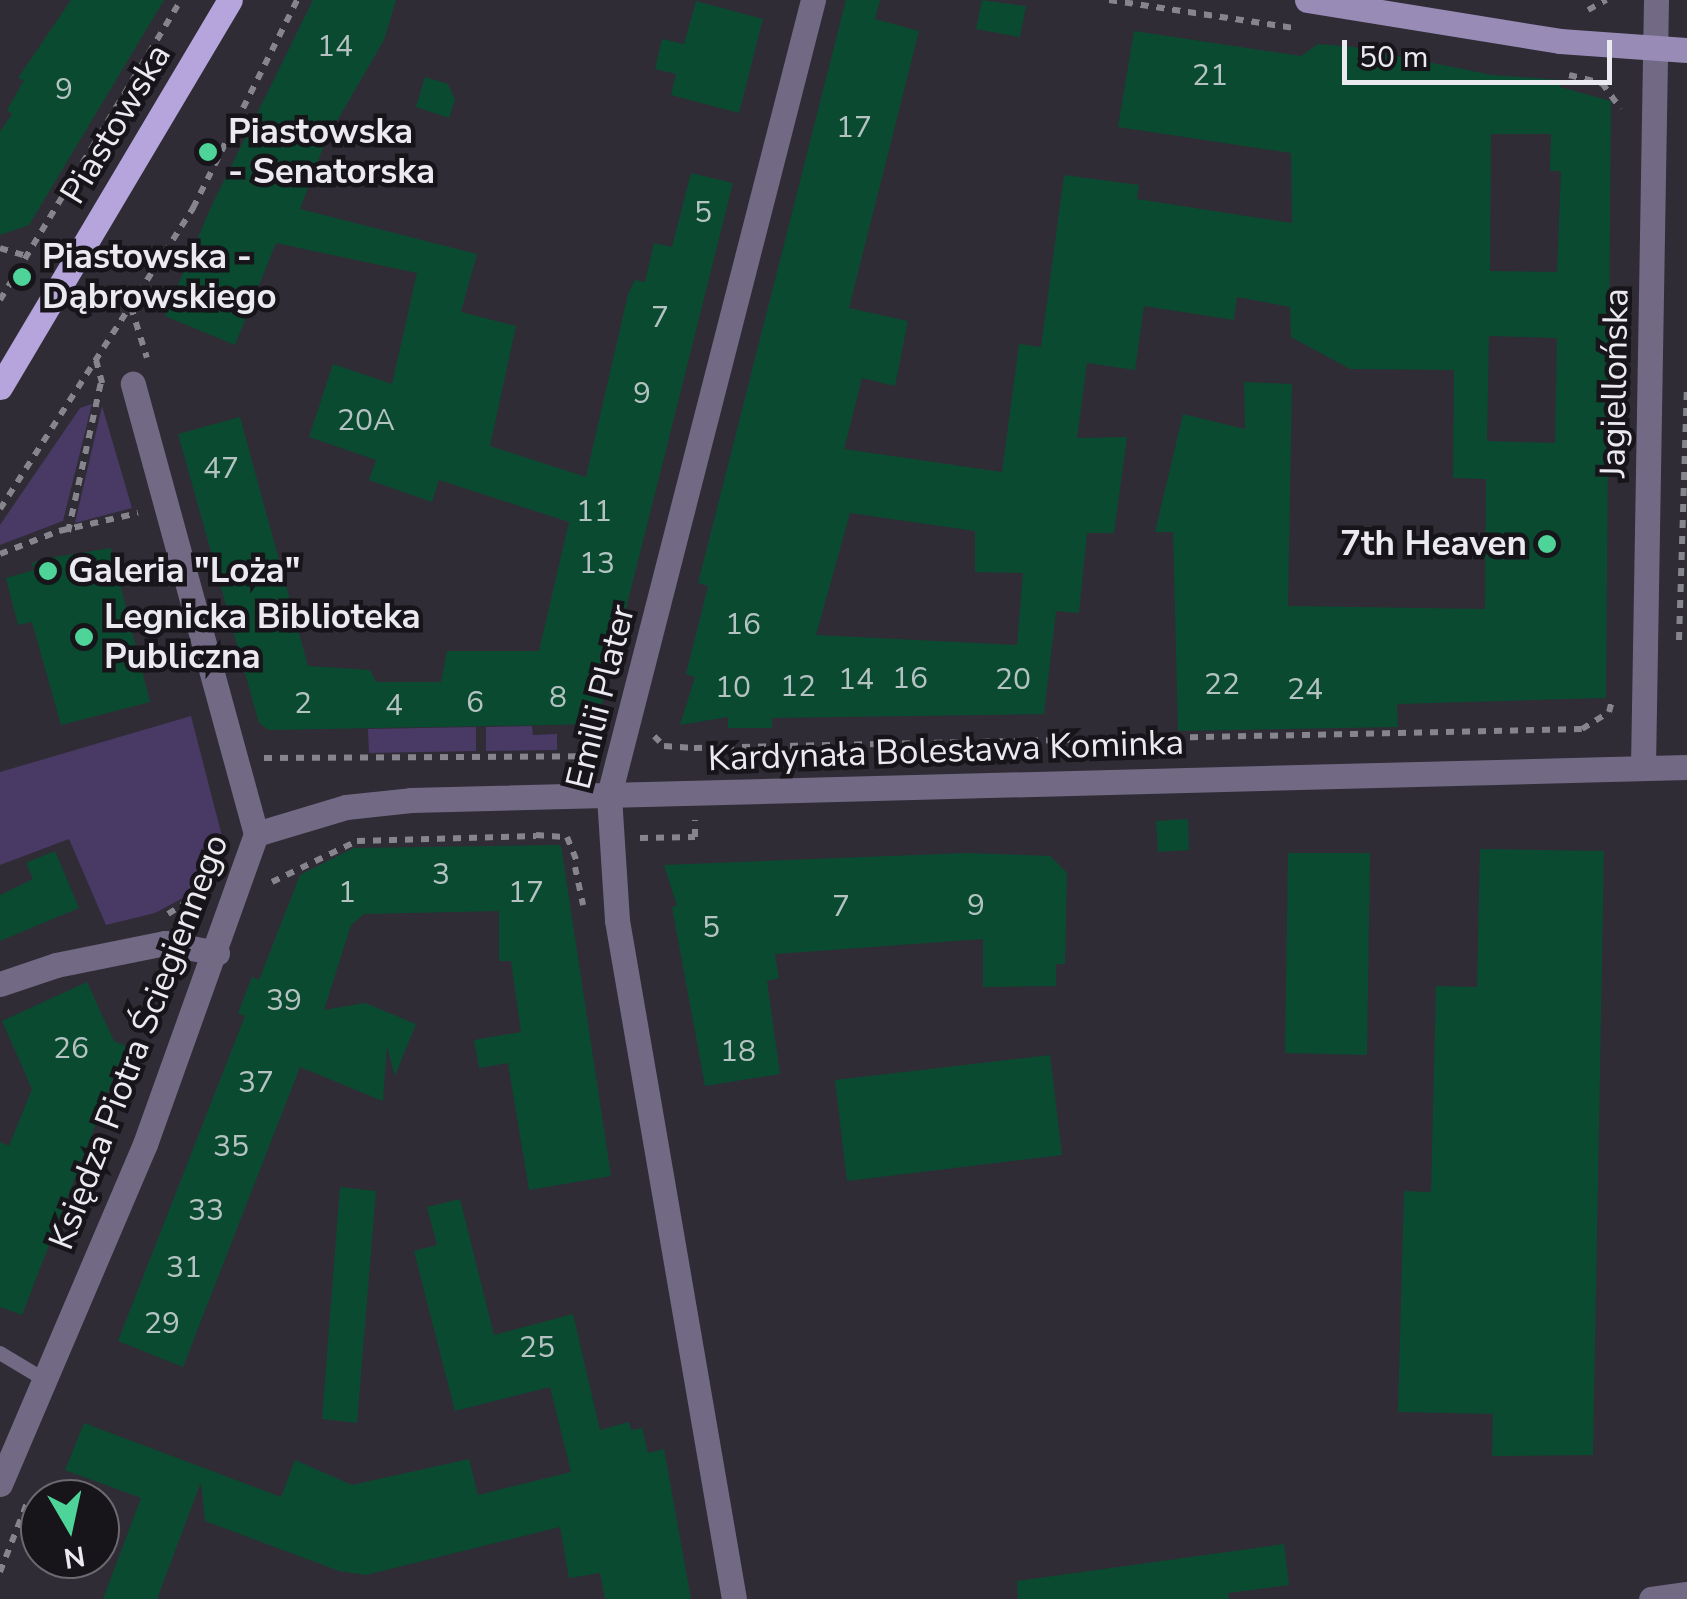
<!DOCTYPE html>
<html>
<head>
<meta charset="utf-8">
<style>
  body { margin:0 }
  #map { position:relative; width:1687px; height:1599px; overflow:hidden; background:#2f2c36; font-family:"Nunito Sans",sans-serif }
  div>[style] { position:absolute }
  .green>* { inset:0; background:#483a64 }
  .building>* { inset:0; background:#0a4a31 }
  .path>* { height:6px; margin-top:-3px; transform-origin:0; background:repeating-linear-gradient(90deg,#86848c 0 8px,transparent 0 16px) }
  .lane>* { height:14px; margin:-7px; padding:0 7px; transform-origin:7px; border-radius:7px; background:#726a85 }
  .street>* { height:25px; margin:-12.5px; padding:0 12.5px; transform-origin:12.5px; border-radius:12.5px; background:#726a85 }
  .secondary>* { height:25px; margin:-12.5px; padding:0 12.5px; transform-origin:12.5px; border-radius:12.5px; background:#988bb6 }
  .primary>* { height:25px; margin:-12.5px; padding:0 12.5px; transform-origin:12.5px; border-radius:12.5px; background:#b5a5dc }
  .dots>* { width:28px; height:28px; translate:-50% -50%; box-sizing:border-box; border:5px solid #17151a; border-radius:50% }
  span { translate:-50% -50%; white-space:nowrap; text-align:center; line-height:1.15; -webkit-text-stroke:9px #17151a; paint-order:stroke }
  .number-label { font-size:30px; color:#b4c2c1 }
  .number-label span { -webkit-text-stroke-width:0 }
  .street-label { font-size:35px; color:#eceaf1 }
  .poi-label { font-size:35px; color:#eceaf1; font-weight:700 }
  .left { translate:0 -50%; text-align:left }
  .right { translate:-100% -50%; text-align:right }
  .north { position:absolute; left:20px; top:1479px; width:100px; height:100px; box-sizing:border-box; background:#17151a; border:2px solid #6c6a70; border-radius:50%; rotate:171deg; font-size:28px; font-weight:700; line-height:40px; text-align:center; color:#eceaf1 }
  .north::after { content:''; display:block; margin:auto; width:35px; height:45px; background:#4ed399; clip-path:polygon(50% 0,100% 100%,50% 72%,0 100%) }
  .scale { position:absolute; left:1342px; top:40px; width:270px; height:45px; box-sizing:border-box; border:5px solid #eceaf1; border-top:0; padding-left:12px; font-size:30px; line-height:35px; white-space:nowrap; color:#eceaf1; -webkit-text-stroke:8px #17151a; paint-order:stroke }
</style>
</head>
<body>
<div id="map">
  <div class="green">
    <div style="clip-path:polygon(92px 404px,63px 521px,0 545px,0 525px,80px 408px)"></div>
    <div style="clip-path:polygon(102px 406px,132px 508px,75px 523px)"></div>
    <div style="clip-path:polygon(191px 716px,223px 840px,216px 866px,196px 891px,155px 913px,106px 925px,69px 839px,0 865px,0 772px)"></div>
    <div style="clip-path:polygon(532px 726px,533px 735px,557px 734px,557px 750px,486px 751px,486px 727px)"></div>
    <div style="clip-path:polygon(476px 727px,476px 751px,369px 753px,368px 729px)"></div>
  </div>
  <div class="building">
    <div style="clip-path:polygon(71px 0,164px 0,29px 225px,0 235px,0 132px,12px 114px,7px 110px,24px 80px,18px 78px)"></div>
    <div style="clip-path:polygon(313px 0,396px 0,384px 40px,326px 140px,300px 209px,477px 254px,461px 312px,516px 326px,490px 446px,586px 477px,628px 294px,635px 280px,645px 282px,654px 243px,672px 247px,691px 173px,733px 183px,597px 724px,269px 730px,259px 723px,178px 434px,240px 417px,308px 666px,370px 670px,376px 682px,441px 682px,447px 651px,539px 651px,569px 522px,439px 480px,432px 502px,369px 480px,376px 460px,309px 437px,333px 364px,392px 384px,417px 273px,276px 243px,235px 345px,165px 316px,210px 209px)"></div>
    <div style="clip-path:polygon(evenodd,846px 0,880px 0,875px 19px,919px 31px,849px 308px,908px 321px,895px 386px,862px 378px,844px 449px,1002px 472px,1019px 344px,1041px 347px,1064px 175px,1139px 185px,1137px 199px,1292px 223px,1291px 153px,1118px 127px,1134px 31px,1301px 56px,1318px 44px,1354px 47px,1492px 75px,1561px 80px,1560px 87px,1611px 101px,1606px 698px,1397px 704px,1398px 727px,1178px 731px,1173px 532px,1155px 532px,1183px 414px,1245px 429px,1244px 382px,1292px 384px,1288px 606px,1485px 609px,1486px 479px,1453px 478px,1454px 370px,1350px 369px,1291px 337px,1290px 307px,1237px 297px,1234px 320px,1144px 306px,1135px 370px,1087px 363px,1077px 438px,1127px 437px,1114px 533px,1087px 533px,1079px 613px,1056px 611px,1044px 714px,772px 718px,772px 728px,728px 728px,728px 717px,680px 725px,695px 677px,686px 674px,708px 586px,698px 583px,846px 0,1491px 134px,1551px 134px,1550px 171px,1561px 171px,1557px 272px,1490px 271px,1491px 134px,846px 0,1489px 336px,1557px 338px,1555px 443px,1487px 441px,1489px 336px,846px 0,850px 513px,975px 531px,975px 572px,1023px 573px,1017px 645px,816px 635px,850px 513px)"></div>
    <div style="clip-path:polygon(982px 0,1026px 6px,1020px 37px,976px 29px)"></div>
    <div style="clip-path:polygon(696px 1px,763px 19px,739px 113px,671px 95px,676px 74px,655px 69px,662px 39px,684px 44px)"></div>
    <div style="clip-path:polygon(425px 77px,448px 84px,455px 100px,449px 118px,416px 107px)"></div>
    <div style="clip-path:polygon(111px 548px,150px 702px,61px 725px,32px 622px,18px 625px,6px 578px,34px 570px,32px 563px,43px 559px)"></div>
    <div style="clip-path:polygon(1188px 819px,1189px 850px,1158px 852px,1156px 821px)"></div>
    <div style="clip-path:polygon(561px 845px,611px 1176px,529px 1190px,508px 1063px,479px 1068px,474px 1040px,521px 1032px,511px 961px,499px 961px,499px 911px,364px 914px,351px 925px,324px 1010px,365px 1003px,416px 1024px,395px 1076px,387px 1046px,383px 1101px,300px 1067px,183px 1367px,118px 1341px,245px 1016px,238px 1013px,252px 977px,259px 980px,300px 875px,354px 848px)"></div>
    <div style="clip-path:polygon(1480px 849px,1604px 851px,1593px 1455px,1492px 1456px,1493px 1414px,1398px 1412px,1404px 1191px,1431px 1192px,1436px 986px,1477px 987px)"></div>
    <div style="clip-path:polygon(55px 851px,79px 908px,0 941px,0 895px,33px 879px,26px 863px)"></div>
    <div style="clip-path:polygon(966px 853px,1050px 856px,1067px 873px,1065px 964px,1056px 964px,1056px 986px,983px 987px,983px 939px,775px 954px,779px 978px,767px 981px,780px 1074px,705px 1086px,672px 907px,677px 906px,664px 865px)"></div>
    <div style="clip-path:polygon(1288px 853px,1370px 853px,1367px 1055px,1285px 1053px)"></div>
    <div style="clip-path:polygon(87px 982px,114px 1041px,126px 1046px,22px 1315px,0 1307px,0 1142px,9px 1146px,32px 1089px,2px 1021px)"></div>
    <div style="clip-path:polygon(1050px 1055px,1062px 1155px,847px 1181px,835px 1080px)"></div>
    <div style="clip-path:polygon(340px 1187px,376px 1191px,357px 1423px,322px 1419px)"></div>
    <div style="clip-path:polygon(460px 1199px,494px 1335px,573px 1314px,600px 1430px,629px 1422px,631px 1430px,642px 1428px,648px 1453px,664px 1449px,691px 1599px,605px 1599px,600px 1573px,569px 1578px,560px 1527px,366px 1575px,339px 1571px,205px 1521px,201px 1482px,157px 1599px,103px 1599px,141px 1498px,65px 1470px,84px 1423px,281px 1497px,295px 1460px,352px 1485px,469px 1459px,478px 1495px,571px 1472px,550px 1387px,455px 1411px,414px 1251px,437px 1245px,427px 1207px)"></div>
    <div style="clip-path:polygon(1284px 1544px,1289px 1585px,1228px 1593px,1229px 1599px,1018px 1599px,1017px 1581px)"></div>
  </div>
  <div class="path">
    <div style="left:1109px;top:0;width:188px;rotate:8.6deg"></div>
    <div style="left:1588px;top:10px;width:21px;rotate:-29deg"></div>
    <div style="left:1569px;top:75px;width:34px;rotate:14deg"></div>
    <div style="left:1602px;top:83px;width:32px;rotate:54deg"></div>
    <div style="left:0;top:248px;width:28px;rotate:17deg"></div>
    <div style="left:0;top:300px;width:350px;rotate:-58.9deg"></div>
    <div style="left:131px;top:307px;width:53px;rotate:72.6deg"></div>
    <div style="left:96px;top:360px;width:24px;rotate:75deg"></div>
    <div style="left:0;top:509px;width:358px;rotate:-57.3deg"></div>
    <div style="left:193px;top:208px;width:233px;rotate:-63.4deg"></div>
    <div style="left:68px;top:532px;width:154px;rotate:-77.6deg"></div>
    <div style="left:0;top:554px;width:63px;rotate:-21.3deg"></div>
    <div style="left:59px;top:531px;width:81px;rotate:-12.8deg"></div>
    <div style="left:1679px;top:640px;width:253px;rotate:-88.2deg"></div>
    <div style="left:654px;top:736px;width:14px;rotate:45deg"></div>
    <div style="left:664px;top:746px;width:30px;rotate:4deg"></div>
    <div style="left:694px;top:748px;width:888px;rotate:-1.23deg"></div>
    <div style="left:1582px;top:729px;width:32px;rotate:-32deg"></div>
    <div style="left:1609px;top:712px;width:11px;rotate:-75deg"></div>
    <div style="left:264px;top:758px;width:328px;rotate:-0.3deg"></div>
    <div style="left:536px;top:835px;width:31px;rotate:4deg"></div>
    <div style="left:567px;top:837px;width:31px;rotate:68deg"></div>
    <div style="left:640px;top:838px;width:55px;rotate:-1deg"></div>
    <div style="left:695px;top:837px;width:17px;rotate:-90deg"></div>
    <div style="left:575px;top:867px;width:39px;rotate:78deg"></div>
    <div style="left:272px;top:882px;width:94px;rotate:-25.8deg"></div>
    <div style="left:357px;top:841px;width:179px;rotate:-1.6deg"></div>
    <div style="left:168px;top:914px;width:43px;rotate:-32.6deg"></div>
    <div style="left:0;top:1572px;width:79px;rotate:-68.6deg"></div>
  </div>
  <div class="lane">
    <div style="left:0;top:1353px;width:52px;rotate:31deg"></div>
  </div>
  <div class="street">
    <div style="left:1643px;top:767px;width:767px;rotate:-89.03deg"></div>
    <div style="left:256px;top:834px;width:94px;rotate:-16.7deg"></div>
    <div style="left:346px;top:807px;width:65px;rotate:-6.1deg"></div>
    <div style="left:411px;top:800px;width:1276px;rotate:-1.48deg"></div>
    <div style="left:0;top:984px;width:59px;rotate:-18.7deg"></div>
    <div style="left:56px;top:965px;width:111px;rotate:-11.4deg"></div>
    <div style="left:165px;top:943px;width:53px;rotate:10.9deg"></div>
    <div style="left:0;top:1484px;width:370px;rotate:-66.9deg"></div>
    <div style="left:145px;top:1144px;width:329px;rotate:-70.3deg"></div>
    <div style="left:256px;top:834px;width:467px;rotate:-105.3deg"></div>
    <div style="left:734px;top:1599px;width:689px;rotate:-99.78deg"></div>
    <div style="left:617px;top:920px;width:125px;rotate:-93.7deg"></div>
    <div style="left:609px;top:795px;width:821px;rotate:-75.61deg"></div>
    <div style="left:1651px;top:1599px;width:36px;rotate:-8deg"></div>
  </div>
  <div class="secondary">
    <div style="left:1307px;top:0;width:256px;rotate:9.2deg"></div>
    <div style="left:1560px;top:41px;width:127px;rotate:4.1deg"></div>
  </div>
  <div class="primary">
    <div style="left:0;top:387px;width:450px;rotate:-59.3deg"></div>
  </div>
  <div class="dots">
    <div style="left:208px;top:152px;background:#4ed399"></div>
    <div style="left:22px;top:277px;background:#4ed399"></div>
    <div style="left:1547px;top:544px;background:#4ed399"></div>
    <div style="left:48px;top:571px;background:#4ed399"></div>
    <div style="left:84px;top:637px;background:#4ed399"></div>
  </div>
  <div class="number-label">
    <span style="left:335px;top:47px">14</span>
    <span style="left:1210px;top:76px">21</span>
    <span style="left:64px;top:90px">9</span>
    <span style="left:854px;top:128px">17</span>
    <span style="left:703px;top:213px">5</span>
    <span style="left:660px;top:318px">7</span>
    <span style="left:642px;top:394px">9</span>
    <span style="left:366px;top:421px">20A</span>
    <span style="left:221px;top:469px">47</span>
    <span style="left:594px;top:512px">11</span>
    <span style="left:597px;top:564px">13</span>
    <span style="left:743px;top:625px">16</span>
    <span style="left:910px;top:679px">16</span>
    <span style="left:856px;top:680px">14</span>
    <span style="left:1013px;top:680px">20</span>
    <span style="left:1222px;top:685px">22</span>
    <span style="left:798px;top:687px">12</span>
    <span style="left:733px;top:688px">10</span>
    <span style="left:1305px;top:690px">24</span>
    <span style="left:558px;top:698px">8</span>
    <span style="left:475px;top:703px">6</span>
    <span style="left:303px;top:704px">2</span>
    <span style="left:394px;top:706px">4</span>
    <span style="left:441px;top:875px">3</span>
    <span style="left:347px;top:893px">1</span>
    <span style="left:526px;top:893px">17</span>
    <span style="left:976px;top:906px">9</span>
    <span style="left:841px;top:907px">7</span>
    <span style="left:711px;top:928px">5</span>
    <span style="left:284px;top:1001px">39</span>
    <span style="left:71px;top:1049px">26</span>
    <span style="left:738px;top:1052px">18</span>
    <span style="left:256px;top:1083px">37</span>
    <span style="left:231px;top:1147px">35</span>
    <span style="left:206px;top:1211px">33</span>
    <span style="left:184px;top:1268px">31</span>
    <span style="left:162px;top:1324px">29</span>
    <span style="left:537px;top:1348px">25</span>
  </div>
  <div class="street-label">
    <span style="left:116px;top:124px;rotate:-59deg">Piastowska</span>
    <span style="left:1615px;top:383px;rotate:-89deg">Jagiellońska</span>
    <span style="left:601px;top:697px;rotate:-76deg">Emilii Plater</span>
    <span style="left:946px;top:751px;rotate:-2deg">Kardynała Bolesława Kominka</span>
    <span style="left:139px;top:1042px;rotate:-69deg">Księdza Piotra Ściegiennego</span>
  </div>
  <div class="poi-label">
    <span class="left" style="left:228px;top:152px">Piastowska<br>- Senatorska</span>
    <span class="left" style="left:42px;top:277px">Piastowska -<br>Dąbrowskiego</span>
    <span class="right" style="left:1527px;top:544px">7th Heaven</span>
    <span class="left" style="left:68px;top:571px">Galeria "Loża"</span>
    <span class="left" style="left:104px;top:637px">Legnicka Biblioteka<br>Publiczna</span>
  </div>
  <div class="north">N</div>
  <div class="scale">50 m</div>
</div>
</body>
</html>
